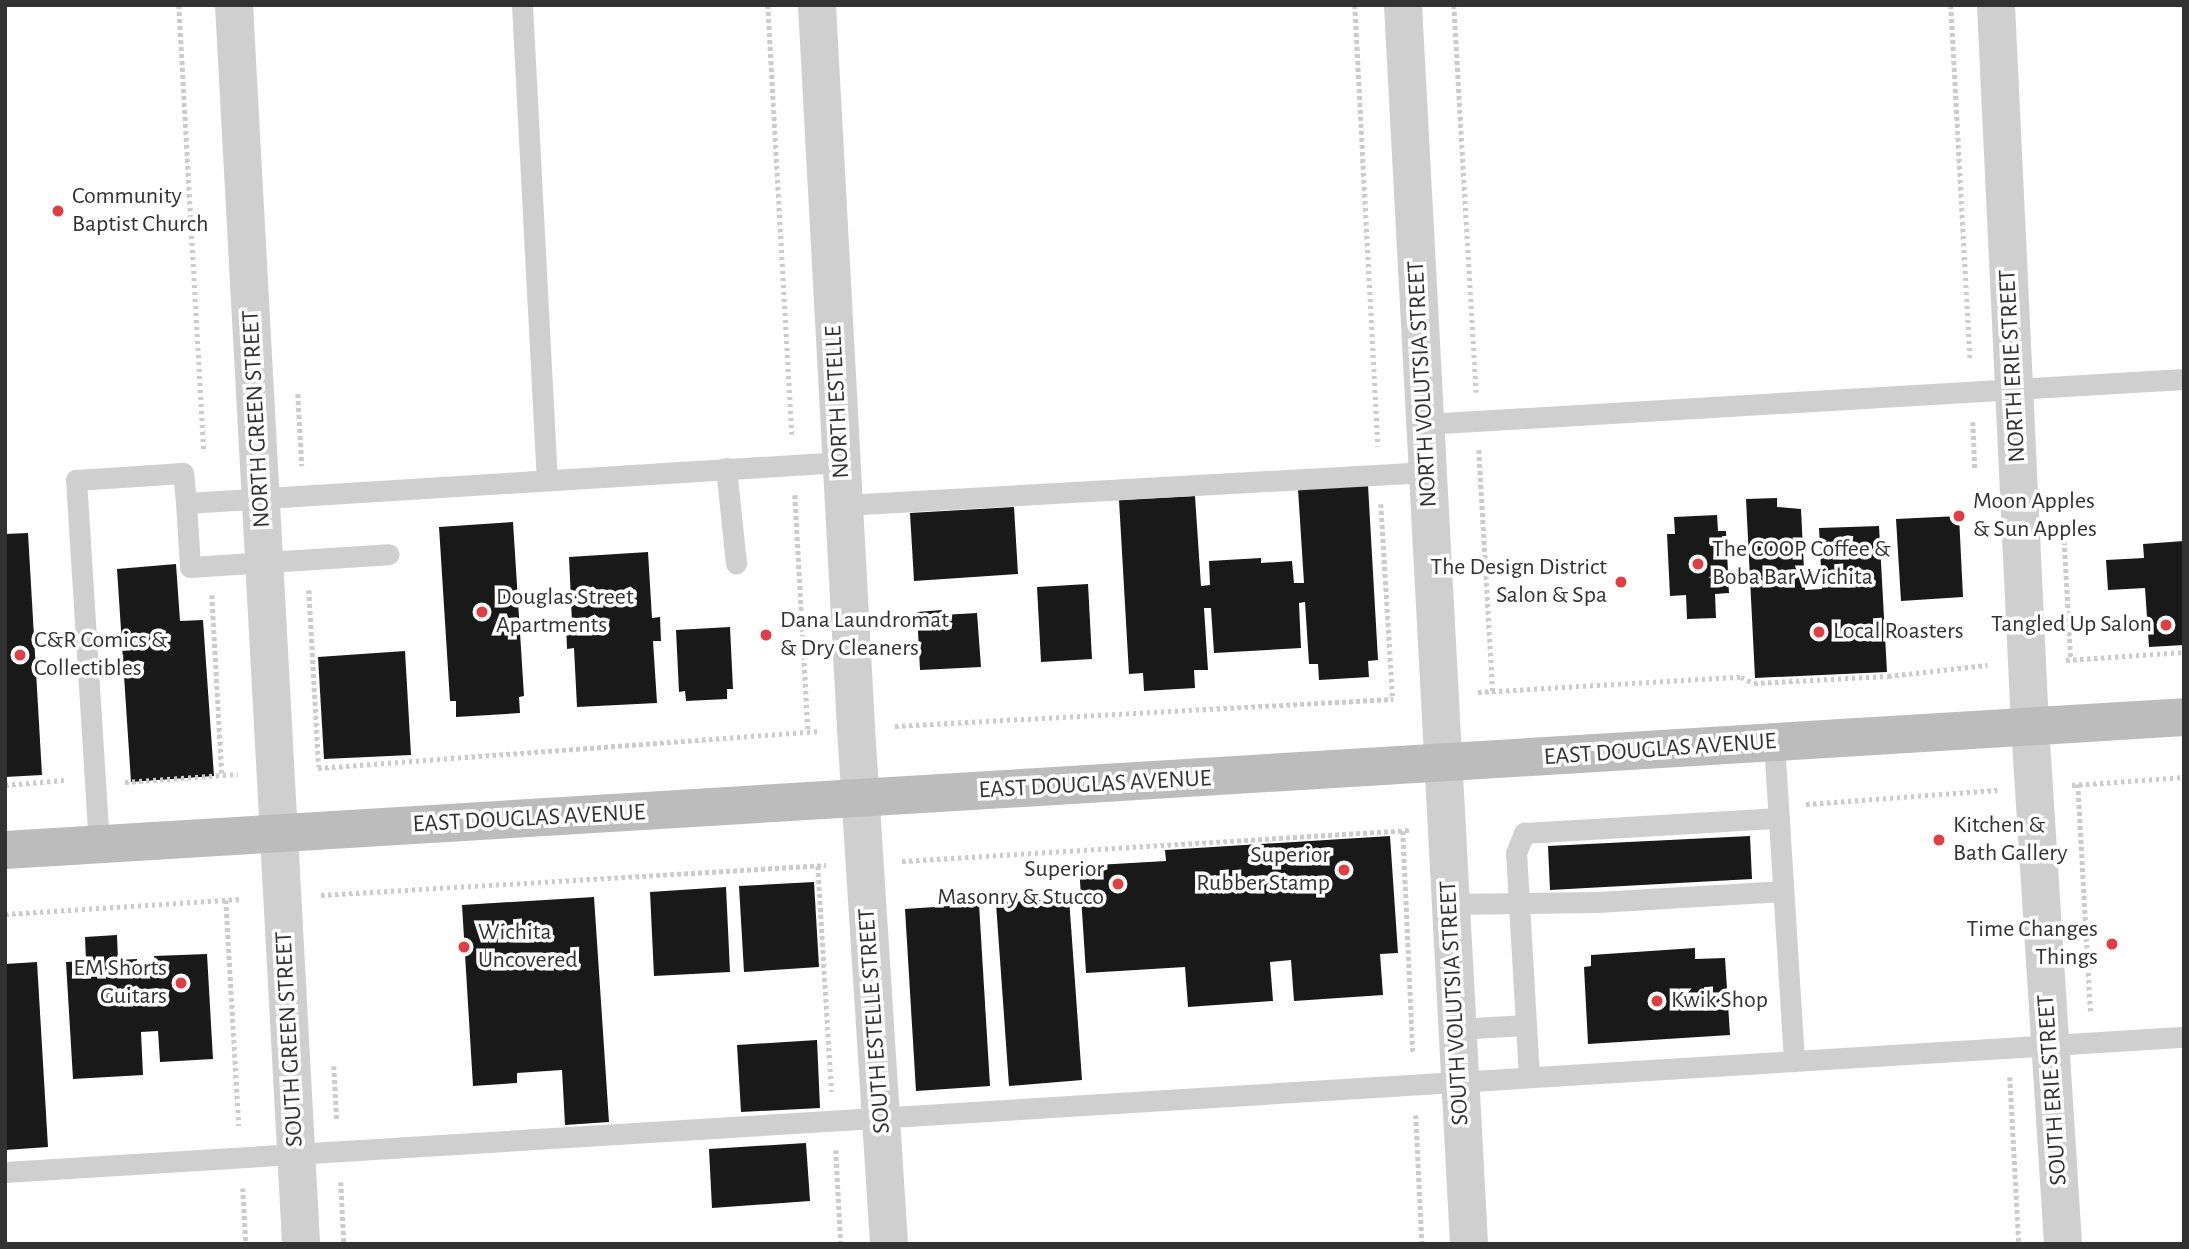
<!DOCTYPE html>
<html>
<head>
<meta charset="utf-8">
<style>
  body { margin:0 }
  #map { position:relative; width:2189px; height:1249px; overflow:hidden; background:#fff; font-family:"Alegreya Sans",sans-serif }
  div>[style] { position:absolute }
  .building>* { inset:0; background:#191919 }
  .path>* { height:4.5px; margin-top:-2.25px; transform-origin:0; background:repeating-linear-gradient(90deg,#ccc 0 3.5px,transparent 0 7px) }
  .service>* { height:21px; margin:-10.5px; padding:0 10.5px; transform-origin:10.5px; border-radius:10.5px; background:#cfcfcf }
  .minor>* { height:38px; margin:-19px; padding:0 19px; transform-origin:19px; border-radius:19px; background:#cfcfcf }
  .secondary>* { height:38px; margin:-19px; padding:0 19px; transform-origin:19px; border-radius:19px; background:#bcbcbc }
  .dots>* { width:19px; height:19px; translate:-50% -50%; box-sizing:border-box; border:4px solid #fff; border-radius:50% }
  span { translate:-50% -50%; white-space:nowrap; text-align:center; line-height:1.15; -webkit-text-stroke:7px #fff; paint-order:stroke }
  .poi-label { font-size:24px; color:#323232 }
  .left { translate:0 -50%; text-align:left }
  .right { translate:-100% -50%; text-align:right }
  .street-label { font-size:24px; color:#323232 }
  .frame { position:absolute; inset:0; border:7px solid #323232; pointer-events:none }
</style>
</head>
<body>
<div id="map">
  <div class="building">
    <div style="clip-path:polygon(1368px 485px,1378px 660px,1368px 661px,1369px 677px,1319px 680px,1318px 664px,1309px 664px,1305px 602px,1299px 603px,1301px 648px,1214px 653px,1211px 608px,1204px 608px,1208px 670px,1194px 670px,1195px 688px,1144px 691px,1143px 673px,1129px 674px,1119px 500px,1195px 496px,1201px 586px,1210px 585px,1209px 561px,1261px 558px,1261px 563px,1292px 561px,1294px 583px,1304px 583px,1298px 489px)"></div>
    <div style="clip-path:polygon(1777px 498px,1777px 507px,1801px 509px,1805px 590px,1822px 589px,1819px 528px,1879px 526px,1887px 672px,1755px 678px,1746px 499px)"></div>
    <div style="clip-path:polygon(1014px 507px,1018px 574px,914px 581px,910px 513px)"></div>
    <div style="clip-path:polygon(1717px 515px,1718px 531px,1726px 531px,1729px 593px,1715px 594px,1716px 618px,1687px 619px,1686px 595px,1670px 596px,1667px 534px,1675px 534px,1674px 517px)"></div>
    <div style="clip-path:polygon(1959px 516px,1963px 597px,1901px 601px,1896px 519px)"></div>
    <div style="clip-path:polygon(513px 522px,524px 696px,519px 697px,520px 713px,456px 717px,456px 701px,450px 701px,439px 527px)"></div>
    <div style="clip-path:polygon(28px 533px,42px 775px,5px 777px,5px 534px)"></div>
    <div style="clip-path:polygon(2184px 541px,2184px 645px,2149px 647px,2145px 588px,2108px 590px,2106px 560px,2144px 558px,2143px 544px)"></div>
    <div style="clip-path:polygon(648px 552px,652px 618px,660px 617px,661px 641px,653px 641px,657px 703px,577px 707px,574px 648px,567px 649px,566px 624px,572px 623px,569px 557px)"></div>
    <div style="clip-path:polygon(176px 564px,180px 621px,203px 620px,214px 776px,131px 782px,117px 569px)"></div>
    <div style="clip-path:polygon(1088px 584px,1092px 659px,1041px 662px,1037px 587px)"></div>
    <div style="clip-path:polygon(942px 610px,942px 615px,977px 613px,981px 667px,920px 670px,917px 612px)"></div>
    <div style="clip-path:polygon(730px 627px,733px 689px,727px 689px,727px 699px,686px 701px,685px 691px,679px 692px,676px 630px)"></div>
    <div style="clip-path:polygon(405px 651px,411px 755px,324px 759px,318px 657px)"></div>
    <div style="clip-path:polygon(1390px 836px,1398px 953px,1380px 954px,1383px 995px,1294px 1001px,1291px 960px,1270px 962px,1273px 1001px,1188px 1007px,1185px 967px,1086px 973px,1079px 866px,1166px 861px,1165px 850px)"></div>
    <div style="clip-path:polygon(1750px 836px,1752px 879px,1550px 890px,1548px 846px)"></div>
    <div style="clip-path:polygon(814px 882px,819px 967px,744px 972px,739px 886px)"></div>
    <div style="clip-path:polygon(726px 887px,730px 972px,654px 976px,650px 892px)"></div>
    <div style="clip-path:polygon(594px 897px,609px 1122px,565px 1125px,562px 1070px,517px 1073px,517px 1083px,473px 1086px,462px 905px)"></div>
    <div style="clip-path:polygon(1069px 898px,1082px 1080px,1009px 1086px,996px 903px)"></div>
    <div style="clip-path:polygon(979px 904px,990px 1086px,916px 1091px,905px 909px)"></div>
    <div style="clip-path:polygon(117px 935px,118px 960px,137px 959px,138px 976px,155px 975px,154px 956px,207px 954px,213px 1059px,160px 1062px,158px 1031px,141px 1032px,143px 1075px,73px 1079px,66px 962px,86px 961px,85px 937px)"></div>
    <div style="clip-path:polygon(1695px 948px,1695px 959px,1725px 958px,1730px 1035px,1588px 1044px,1584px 967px,1591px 966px,1591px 955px)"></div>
    <div style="clip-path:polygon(37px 962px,48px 1147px,5px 1150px,5px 964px)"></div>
    <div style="clip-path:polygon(817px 1040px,820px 1108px,741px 1112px,737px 1045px)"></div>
    <div style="clip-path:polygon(806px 1143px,810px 1201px,712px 1208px,709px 1149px)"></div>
  </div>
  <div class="path">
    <div style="left:179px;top:5px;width:446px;rotate:86.8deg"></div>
    <div style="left:768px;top:5px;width:430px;rotate:86.8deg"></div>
    <div style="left:1355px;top:5px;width:442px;rotate:87deg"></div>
    <div style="left:1454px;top:5px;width:388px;rotate:86.7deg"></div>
    <div style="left:1951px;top:5px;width:357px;rotate:86.9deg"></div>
    <div style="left:298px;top:394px;width:72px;rotate:86.8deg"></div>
    <div style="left:1973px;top:422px;width:47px;rotate:87.6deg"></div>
    <div style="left:1479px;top:450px;width:243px;rotate:86.7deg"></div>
    <div style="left:795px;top:495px;width:236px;rotate:86.8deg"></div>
    <div style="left:1381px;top:504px;width:195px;rotate:86.5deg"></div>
    <div style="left:2064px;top:534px;width:125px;rotate:86.8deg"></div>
    <div style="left:309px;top:590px;width:177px;rotate:86.8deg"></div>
    <div style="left:212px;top:595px;width:181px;rotate:86.8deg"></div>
    <div style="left:2066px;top:660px;width:118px;rotate:-3.9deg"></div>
    <div style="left:1478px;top:692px;width:263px;rotate:-3.3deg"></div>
    <div style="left:1741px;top:677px;width:14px;rotate:25deg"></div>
    <div style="left:1754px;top:683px;width:134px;rotate:-3deg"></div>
    <div style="left:1888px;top:676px;width:100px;rotate:-6.3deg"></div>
    <div style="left:895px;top:726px;width:499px;rotate:-3.1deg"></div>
    <div style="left:318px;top:768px;width:502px;rotate:-4.22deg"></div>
    <div style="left:125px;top:782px;width:113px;rotate:-4deg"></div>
    <div style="left:2078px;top:784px;width:230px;rotate:86.8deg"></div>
    <div style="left:5px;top:785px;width:59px;rotate:-4.8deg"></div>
    <div style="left:2072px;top:785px;width:112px;rotate:-4.1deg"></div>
    <div style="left:1806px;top:804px;width:192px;rotate:-4.2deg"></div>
    <div style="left:1403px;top:831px;width:223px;rotate:87.4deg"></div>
    <div style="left:902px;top:861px;width:509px;rotate:-3.49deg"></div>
    <div style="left:818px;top:866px;width:226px;rotate:86.5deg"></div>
    <div style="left:321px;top:895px;width:506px;rotate:-3.4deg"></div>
    <div style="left:226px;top:900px;width:226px;rotate:86.7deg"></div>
    <div style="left:5px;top:914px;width:237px;rotate:-3.6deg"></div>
    <div style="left:334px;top:1066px;width:55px;rotate:86.9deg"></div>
    <div style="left:2010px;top:1077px;width:167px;rotate:86.9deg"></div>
    <div style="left:1416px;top:1115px;width:129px;rotate:87.3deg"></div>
    <div style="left:836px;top:1150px;width:94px;rotate:87deg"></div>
    <div style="left:341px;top:1182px;width:62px;rotate:87.2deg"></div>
    <div style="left:243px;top:1188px;width:56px;rotate:86.9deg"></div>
  </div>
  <div class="service">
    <div style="left:522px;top:5px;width:475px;rotate:87deg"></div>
    <div style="left:1425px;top:424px;width:760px;rotate:-3.39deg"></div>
    <div style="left:726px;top:468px;width:96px;rotate:84deg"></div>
    <div style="left:186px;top:503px;width:64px;rotate:86.4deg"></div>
    <div style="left:190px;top:567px;width:199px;rotate:-3.7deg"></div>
    <div style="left:844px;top:505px;width:584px;rotate:-3.24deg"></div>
    <div style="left:1774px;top:742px;width:320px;rotate:86.4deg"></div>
    <div style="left:99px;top:845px;width:366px;rotate:-93.6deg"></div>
    <div style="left:76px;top:480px;width:107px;rotate:-3.7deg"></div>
    <div style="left:183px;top:473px;width:30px;rotate:84deg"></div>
    <div style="left:186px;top:503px;width:657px;rotate:-3.58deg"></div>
    <div style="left:1450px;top:904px;width:148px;rotate:-0.8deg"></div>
    <div style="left:1598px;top:902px;width:185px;rotate:-3.4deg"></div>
    <div style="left:1526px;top:1025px;width:52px;rotate:86.7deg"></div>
    <div style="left:1456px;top:1029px;width:70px;rotate:-3.3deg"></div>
    <div style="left:1526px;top:1025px;width:172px;rotate:-93.3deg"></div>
    <div style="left:1516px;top:853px;width:22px;rotate:-68deg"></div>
    <div style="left:1524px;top:833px;width:255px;rotate:-3.4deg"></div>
    <div style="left:5px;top:1172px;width:2183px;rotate:-3.55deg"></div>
  </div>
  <div class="minor">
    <div style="left:234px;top:5px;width:1241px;rotate:86.9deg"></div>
    <div style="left:817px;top:5px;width:724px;rotate:86.91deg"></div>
    <div style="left:856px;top:728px;width:517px;rotate:86.34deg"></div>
    <div style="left:1403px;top:5px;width:1241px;rotate:86.95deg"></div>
    <div style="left:1996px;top:5px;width:722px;rotate:87.3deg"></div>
    <div style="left:2030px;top:726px;width:519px;rotate:86.35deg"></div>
  </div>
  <div class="secondary">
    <div style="left:5px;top:850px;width:2183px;rotate:-3.49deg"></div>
  </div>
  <div class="dots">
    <div style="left:58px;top:211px;background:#df3e43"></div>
    <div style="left:1959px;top:516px;background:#df3e43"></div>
    <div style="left:1698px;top:564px;background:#df3e43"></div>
    <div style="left:1621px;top:582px;background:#df3e43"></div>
    <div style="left:482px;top:612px;background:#df3e43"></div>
    <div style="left:2166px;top:625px;background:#df3e43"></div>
    <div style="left:1819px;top:632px;background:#df3e43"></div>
    <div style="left:766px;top:635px;background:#df3e43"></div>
    <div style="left:20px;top:655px;background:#df3e43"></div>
    <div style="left:1939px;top:840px;background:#df3e43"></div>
    <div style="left:1344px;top:870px;background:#df3e43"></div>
    <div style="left:1118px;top:884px;background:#df3e43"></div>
    <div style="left:2112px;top:944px;background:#df3e43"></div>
    <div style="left:464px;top:947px;background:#df3e43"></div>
    <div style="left:181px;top:983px;background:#df3e43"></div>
    <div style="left:1657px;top:1001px;background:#df3e43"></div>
  </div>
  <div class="poi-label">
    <span class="left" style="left:72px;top:211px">Community<br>Baptist Church</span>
    <span class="left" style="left:1973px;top:516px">Moon Apples<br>&amp; Sun Apples</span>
    <span class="left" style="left:1712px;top:564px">The COOP Coffee &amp;<br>Boba Bar Wichita</span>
    <span class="right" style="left:1607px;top:582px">The Design District<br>Salon &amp; Spa</span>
    <span class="left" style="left:496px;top:612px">Douglas Street<br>Apartments</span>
    <span class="left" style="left:780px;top:635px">Dana Laundromat<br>&amp; Dry Cleaners</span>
    <span class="right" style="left:2152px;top:625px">Tangled Up Salon</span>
    <span class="left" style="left:1833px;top:632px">Local Roasters</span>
    <span class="left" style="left:34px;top:655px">C&amp;R Comics &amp;<br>Collectibles</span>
    <span class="left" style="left:1953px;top:840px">Kitchen &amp;<br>Bath Gallery</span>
    <span class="right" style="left:1330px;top:870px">Superior<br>Rubber Stamp</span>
    <span class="right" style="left:1104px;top:884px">Superior<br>Masonry &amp; Stucco</span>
    <span class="right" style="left:2098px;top:944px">Time Changes<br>Things</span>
    <span class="left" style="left:478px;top:947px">Wichita<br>Uncovered</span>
    <span class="right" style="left:167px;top:983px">EM Shorts<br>Guitars</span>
    <span class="left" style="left:1671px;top:1001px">Kwik Shop</span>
  </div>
  <div class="street-label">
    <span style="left:2013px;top:366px;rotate:-93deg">NORTH ERIE STREET</span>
    <span style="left:1423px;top:384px;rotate:-93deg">NORTH VOLUTSIA STREET</span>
    <span style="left:838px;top:402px;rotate:-93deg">NORTH ESTELLE</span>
    <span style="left:257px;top:419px;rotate:-93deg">NORTH GREEN STREET</span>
    <span style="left:1660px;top:750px;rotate:-4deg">EAST DOUGLAS AVENUE</span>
    <span style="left:1095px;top:785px;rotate:-3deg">EAST DOUGLAS AVENUE</span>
    <span style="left:529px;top:819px;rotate:-3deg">EAST DOUGLAS AVENUE</span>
    <span style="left:1455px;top:1003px;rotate:-93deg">SOUTH VOLUTSIA STREET</span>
    <span style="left:875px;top:1021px;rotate:-94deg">SOUTH ESTELLE STREET</span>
    <span style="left:290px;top:1039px;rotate:-93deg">SOUTH GREEN STREET</span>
    <span style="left:2053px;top:1090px;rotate:-94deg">SOUTH ERIE STREET</span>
  </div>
  <div class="frame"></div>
</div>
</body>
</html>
